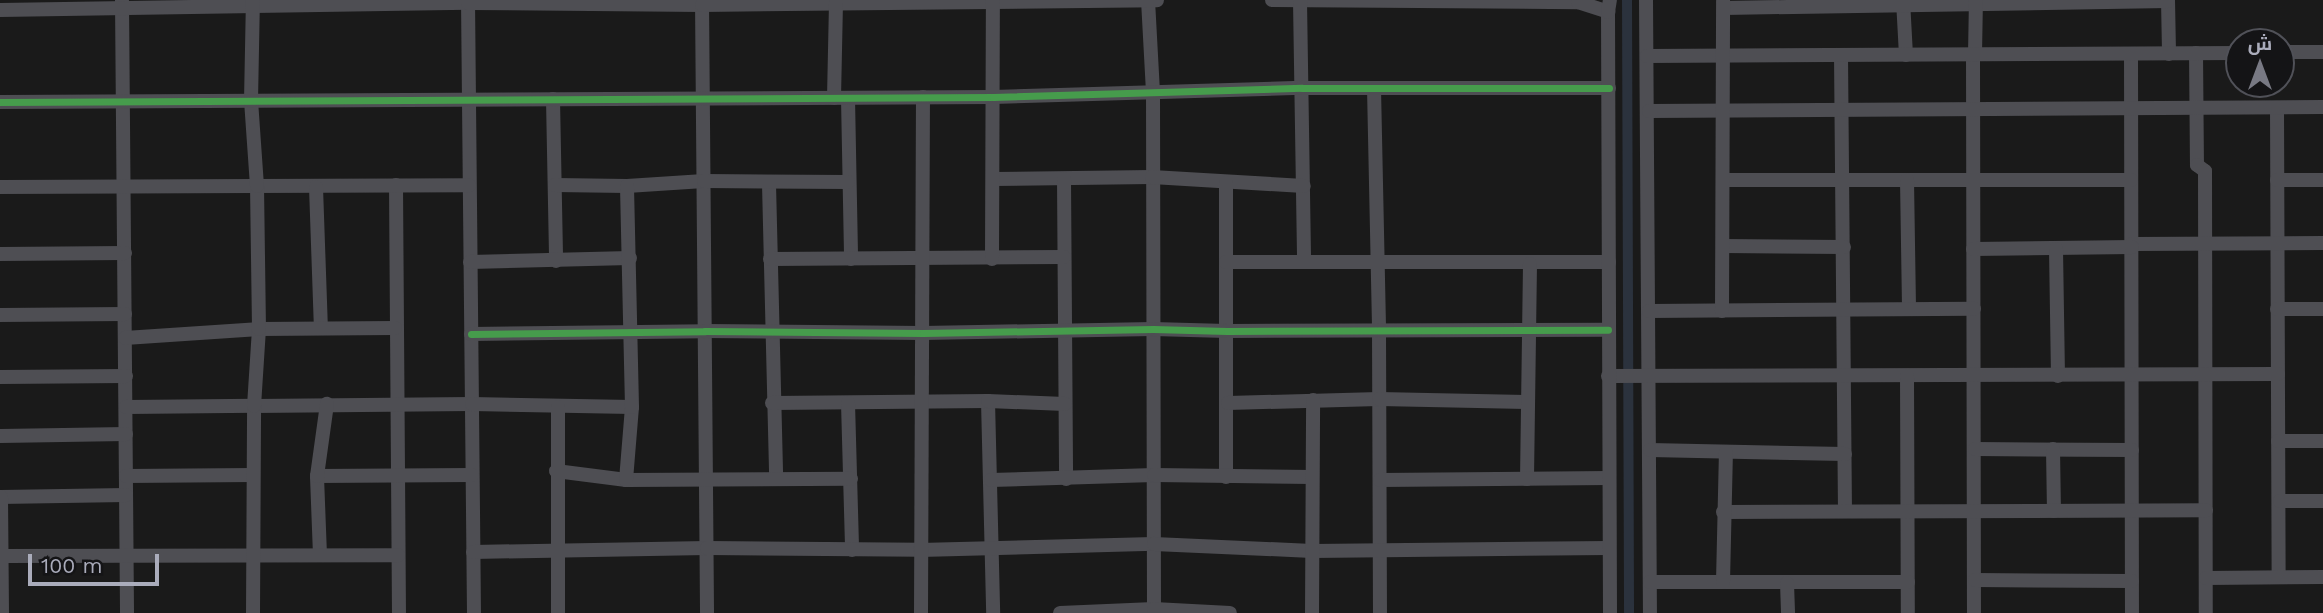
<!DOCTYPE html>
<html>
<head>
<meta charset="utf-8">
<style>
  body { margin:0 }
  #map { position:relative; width:2323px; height:613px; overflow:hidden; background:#1a1a1a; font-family:"Work Sans",Cairo,sans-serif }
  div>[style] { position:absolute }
  .canal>* { height:10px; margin:-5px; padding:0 5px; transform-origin:5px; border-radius:5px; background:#2b323d }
  .minor>* { height:14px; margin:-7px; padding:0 7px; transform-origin:7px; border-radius:7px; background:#4e4e53 }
  .cycleway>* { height:7px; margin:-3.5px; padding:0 3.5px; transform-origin:3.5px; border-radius:3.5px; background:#469c4c }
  span { translate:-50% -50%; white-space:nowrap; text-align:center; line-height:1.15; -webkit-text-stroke:6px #141416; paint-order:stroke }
  .north { position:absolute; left:2225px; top:28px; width:70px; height:70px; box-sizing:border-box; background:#141416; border:2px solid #505158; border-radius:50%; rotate:0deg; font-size:19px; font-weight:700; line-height:28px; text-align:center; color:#aaacbb }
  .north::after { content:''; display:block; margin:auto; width:24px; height:32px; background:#787983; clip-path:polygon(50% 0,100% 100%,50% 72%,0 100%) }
  .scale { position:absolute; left:28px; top:554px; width:131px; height:32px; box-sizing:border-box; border:4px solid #aaacbb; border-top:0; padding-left:9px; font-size:21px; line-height:24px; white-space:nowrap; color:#aaacbb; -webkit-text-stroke:5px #141416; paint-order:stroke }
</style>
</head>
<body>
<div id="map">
  <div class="canal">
    <div style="left:1627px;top:0;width:613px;rotate:89.81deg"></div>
  </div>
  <div class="minor">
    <div style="left:468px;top:0;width:613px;rotate:89.44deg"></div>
    <div style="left:702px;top:0;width:613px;rotate:89.53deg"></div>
    <div style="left:1148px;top:0;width:93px;rotate:86.9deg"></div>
    <div style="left:1153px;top:93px;width:520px;rotate:89.89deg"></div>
    <div style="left:1272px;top:0;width:306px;rotate:0.4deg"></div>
    <div style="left:1578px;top:2px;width:32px;rotate:18deg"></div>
    <div style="left:1646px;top:0;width:613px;rotate:89.63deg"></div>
    <div style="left:1903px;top:0;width:55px;rotate:86.9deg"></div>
    <div style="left:2168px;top:0;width:54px;rotate:88.9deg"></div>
    <div style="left:122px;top:1px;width:612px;rotate:89.53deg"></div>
    <div style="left:1300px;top:1px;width:260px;rotate:89.1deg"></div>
    <div style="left:1724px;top:8px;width:444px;rotate:-0.9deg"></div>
    <div style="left:0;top:10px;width:468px;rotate:-0.9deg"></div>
    <div style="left:468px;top:3px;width:234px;rotate:0.5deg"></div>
    <div style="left:702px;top:5px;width:455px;rotate:-0.6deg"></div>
    <div style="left:2281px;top:52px;width:42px"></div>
    <div style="left:2196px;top:53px;width:112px;rotate:89.5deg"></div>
    <div style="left:2197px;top:165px;width:10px;rotate:37deg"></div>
    <div style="left:2205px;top:171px;width:442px;rotate:89.9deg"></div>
    <div style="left:2131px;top:54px;width:559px;rotate:89.9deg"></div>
    <div style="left:1841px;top:55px;width:456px;rotate:89.5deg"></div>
    <div style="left:1973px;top:55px;width:558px;rotate:89.9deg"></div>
    <div style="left:1975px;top:55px;width:55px;rotate:-89deg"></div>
    <div style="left:1647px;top:56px;width:592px;rotate:-0.29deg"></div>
    <div style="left:1374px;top:88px;width:243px;rotate:88.8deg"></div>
    <div style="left:1379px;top:331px;width:282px;rotate:89.8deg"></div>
    <div style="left:834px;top:98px;width:96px;rotate:-88.8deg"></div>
    <div style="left:848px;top:98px;width:161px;rotate:88.9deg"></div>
    <div style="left:553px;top:99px;width:162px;rotate:88.9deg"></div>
    <div style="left:0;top:102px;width:993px;rotate:-0.29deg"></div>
    <div style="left:993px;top:97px;width:309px;rotate:-1.7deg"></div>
    <div style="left:1302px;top:88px;width:307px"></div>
    <div style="left:2277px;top:108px;width:469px;rotate:89.8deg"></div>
    <div style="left:1649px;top:111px;width:674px;rotate:-0.34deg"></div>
    <div style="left:993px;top:179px;width:159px;rotate:-0.7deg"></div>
    <div style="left:1152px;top:177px;width:152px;rotate:3.4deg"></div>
    <div style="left:1064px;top:179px;width:300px;rotate:89.6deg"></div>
    <div style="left:1724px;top:180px;width:407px"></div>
    <div style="left:1907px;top:180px;width:129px;rotate:89.1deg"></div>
    <div style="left:2277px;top:180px;width:46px"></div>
    <div style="left:1226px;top:183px;width:294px;rotate:90deg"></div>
    <div style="left:769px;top:184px;width:295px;rotate:88.6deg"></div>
    <div style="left:396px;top:185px;width:428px;rotate:89.6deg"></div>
    <div style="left:555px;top:185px;width:72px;rotate:0.8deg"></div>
    <div style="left:627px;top:186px;width:77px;rotate:-3.7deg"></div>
    <div style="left:704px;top:181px;width:144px;rotate:0.4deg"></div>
    <div style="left:0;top:187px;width:469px;rotate:-0.2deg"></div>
    <div style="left:316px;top:187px;width:141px;rotate:88deg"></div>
    <div style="left:2132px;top:244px;width:191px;rotate:-0.3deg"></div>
    <div style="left:1723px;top:246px;width:121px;rotate:0.5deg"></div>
    <div style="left:1973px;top:249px;width:159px;rotate:-0.7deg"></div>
    <div style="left:2056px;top:249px;width:127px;rotate:89.1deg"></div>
    <div style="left:0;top:254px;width:125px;rotate:-0.5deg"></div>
    <div style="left:770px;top:259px;width:294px;rotate:-0.4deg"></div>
    <div style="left:992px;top:259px;width:259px;rotate:-89.8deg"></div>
    <div style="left:470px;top:262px;width:160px;rotate:-1.4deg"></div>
    <div style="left:1226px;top:262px;width:383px"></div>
    <div style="left:2277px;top:309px;width:46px"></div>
    <div style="left:1649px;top:311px;width:325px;rotate:-0.4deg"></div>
    <div style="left:1722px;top:311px;width:310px;rotate:-89.8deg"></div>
    <div style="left:0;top:315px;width:125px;rotate:-0.5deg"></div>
    <div style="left:471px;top:334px;width:234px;rotate:-0.7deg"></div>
    <div style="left:705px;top:331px;width:218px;rotate:0.5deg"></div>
    <div style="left:923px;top:333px;width:230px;rotate:-1deg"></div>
    <div style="left:1153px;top:329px;width:74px;rotate:1.5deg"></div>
    <div style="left:1227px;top:331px;width:381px;rotate:-0.2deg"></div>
    <div style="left:125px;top:338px;width:134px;rotate:-3.8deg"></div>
    <div style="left:259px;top:329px;width:136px;rotate:-0.4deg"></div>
    <div style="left:1608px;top:376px;width:670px;rotate:-0.17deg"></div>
    <div style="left:1907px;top:376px;width:237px;rotate:89.8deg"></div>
    <div style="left:0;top:377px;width:126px;rotate:-0.5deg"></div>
    <div style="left:988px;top:401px;width:212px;rotate:88.6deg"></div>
    <div style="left:772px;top:403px;width:216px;rotate:-0.5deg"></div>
    <div style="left:988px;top:401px;width:77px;rotate:2.2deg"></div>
    <div style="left:848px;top:403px;width:147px;rotate:88.4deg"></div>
    <div style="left:1228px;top:403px;width:151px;rotate:-1.5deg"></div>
    <div style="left:1379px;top:399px;width:148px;rotate:1.2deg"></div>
    <div style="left:126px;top:407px;width:346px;rotate:-0.5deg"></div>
    <div style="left:472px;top:404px;width:160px;rotate:1.1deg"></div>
    <div style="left:0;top:436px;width:126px;rotate:-0.9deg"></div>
    <div style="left:2278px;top:441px;width:45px"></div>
    <div style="left:1975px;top:449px;width:157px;rotate:0.4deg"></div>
    <div style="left:2053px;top:449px;width:62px;rotate:89.1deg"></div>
    <div style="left:1650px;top:450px;width:195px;rotate:1.2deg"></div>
    <div style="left:556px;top:471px;width:71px;rotate:7.3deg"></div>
    <div style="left:626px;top:480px;width:225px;rotate:-0.3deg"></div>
    <div style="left:126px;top:476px;width:127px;rotate:-0.5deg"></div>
    <div style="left:317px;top:476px;width:155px;rotate:-0.4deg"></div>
    <div style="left:1527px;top:479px;width:215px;rotate:-89.2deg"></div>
    <div style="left:626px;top:480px;width:73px;rotate:-85.3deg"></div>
    <div style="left:632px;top:407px;width:221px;rotate:-91.3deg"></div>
    <div style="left:991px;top:480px;width:163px;rotate:-1.8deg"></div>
    <div style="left:1154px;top:475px;width:158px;rotate:0.7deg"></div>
    <div style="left:1380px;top:480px;width:229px;rotate:-0.5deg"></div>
    <div style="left:0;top:497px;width:126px;rotate:-0.9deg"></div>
    <div style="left:1px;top:497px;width:116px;rotate:89.5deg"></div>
    <div style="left:2280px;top:501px;width:43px"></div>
    <div style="left:1723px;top:512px;width:483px;rotate:-0.2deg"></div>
    <div style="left:473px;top:552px;width:234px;rotate:-1deg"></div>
    <div style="left:707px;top:548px;width:213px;rotate:0.5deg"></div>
    <div style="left:920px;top:550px;width:234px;rotate:-1.5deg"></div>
    <div style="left:1154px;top:544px;width:158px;rotate:2.5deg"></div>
    <div style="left:1312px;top:551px;width:297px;rotate:-0.6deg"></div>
    <div style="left:320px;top:555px;width:79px;rotate:-92.2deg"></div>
    <div style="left:317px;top:476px;width:73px;rotate:-82.1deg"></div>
    <div style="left:0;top:556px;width:398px;rotate:-0.1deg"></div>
    <div style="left:2206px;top:578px;width:117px;rotate:-0.5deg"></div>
    <div style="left:1975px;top:580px;width:157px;rotate:0.4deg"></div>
    <div style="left:1650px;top:582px;width:258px"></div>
    <div style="left:1723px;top:582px;width:130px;rotate:-88.7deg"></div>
    <div style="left:1787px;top:583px;width:30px;rotate:88deg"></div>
    <div style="left:253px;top:613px;width:207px;rotate:-89.7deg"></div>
    <div style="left:254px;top:406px;width:77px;rotate:-86.3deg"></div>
    <div style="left:259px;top:329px;width:143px;rotate:-90.8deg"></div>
    <div style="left:257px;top:186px;width:85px;rotate:-94deg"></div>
    <div style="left:251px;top:101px;width:101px;rotate:-88.9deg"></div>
    <div style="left:558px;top:613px;width:206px;rotate:-90deg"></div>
    <div style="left:921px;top:613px;width:516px;rotate:-89.78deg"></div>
    <div style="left:1060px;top:613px;width:94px;rotate:-2.4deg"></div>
    <div style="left:1154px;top:609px;width:76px;rotate:3deg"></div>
    <div style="left:1312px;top:613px;width:213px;rotate:-89.7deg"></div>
    <div style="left:1610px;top:613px;width:601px;rotate:-90.19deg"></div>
    <div style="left:1608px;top:12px;width:12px;rotate:-81deg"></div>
  </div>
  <div class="cycleway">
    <div style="left:0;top:102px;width:993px;rotate:-0.29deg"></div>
    <div style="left:993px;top:97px;width:309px;rotate:-1.7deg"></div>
    <div style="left:1302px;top:88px;width:307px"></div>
    <div style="left:471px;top:334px;width:234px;rotate:-0.7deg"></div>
    <div style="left:705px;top:331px;width:218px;rotate:0.5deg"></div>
    <div style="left:923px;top:333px;width:230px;rotate:-1deg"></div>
    <div style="left:1153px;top:329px;width:74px;rotate:1.5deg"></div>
    <div style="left:1227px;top:331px;width:381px;rotate:-0.2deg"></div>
  </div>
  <div class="north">ش</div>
  <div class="scale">100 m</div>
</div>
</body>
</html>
